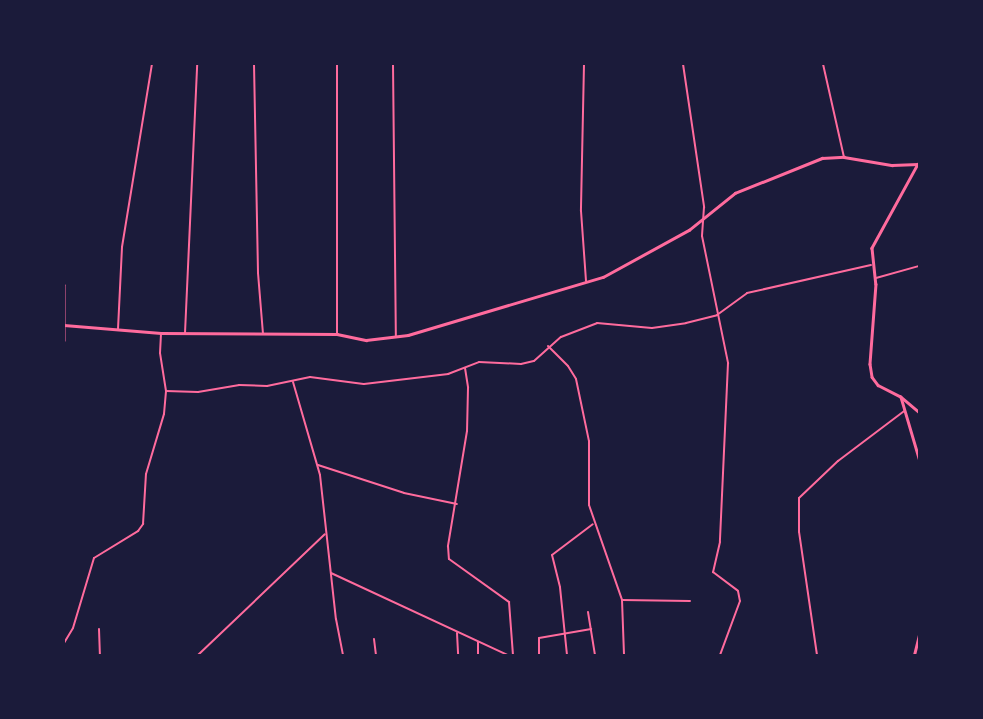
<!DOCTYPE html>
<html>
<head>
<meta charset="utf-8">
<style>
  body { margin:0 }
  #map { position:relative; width:983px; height:719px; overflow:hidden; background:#1b1b3a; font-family:"Roboto Condensed",sans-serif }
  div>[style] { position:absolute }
  .minor>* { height:2px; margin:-1px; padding:0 1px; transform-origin:1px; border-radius:1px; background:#ff6b9d }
  .tertiary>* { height:2.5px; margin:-1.25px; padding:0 1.25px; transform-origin:1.25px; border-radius:1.25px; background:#ff6b9d }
  .secondary>* { height:2.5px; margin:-1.25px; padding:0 1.25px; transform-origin:1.25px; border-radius:1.25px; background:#ff6b9d }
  span { translate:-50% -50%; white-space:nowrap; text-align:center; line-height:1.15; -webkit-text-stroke:5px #1b1b3a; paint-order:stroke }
  .frame { position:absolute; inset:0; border:65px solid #1b1b3a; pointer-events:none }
</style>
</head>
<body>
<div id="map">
  <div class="minor">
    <div style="left:254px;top:64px;width:209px;rotate:88.9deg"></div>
    <div style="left:258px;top:273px;width:61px;rotate:85.3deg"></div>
    <div style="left:393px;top:64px;width:272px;rotate:89.4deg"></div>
    <div style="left:584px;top:64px;width:147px;rotate:91.2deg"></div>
    <div style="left:581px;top:211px;width:70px;rotate:85.9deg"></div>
    <div style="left:683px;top:64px;width:145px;rotate:81.6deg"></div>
    <div style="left:704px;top:207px;width:29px;rotate:94deg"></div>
    <div style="left:702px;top:236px;width:130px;rotate:78.4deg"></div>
    <div style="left:728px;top:363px;width:179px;rotate:92.6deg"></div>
    <div style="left:720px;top:542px;width:31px;rotate:103deg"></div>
    <div style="left:713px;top:572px;width:31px;rotate:37deg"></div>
    <div style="left:738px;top:591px;width:10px;rotate:79deg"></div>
    <div style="left:740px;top:601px;width:58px;rotate:110.3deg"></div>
    <div style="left:823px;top:64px;width:95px;rotate:77.3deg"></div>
    <div style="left:876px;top:278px;width:45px;rotate:-15.6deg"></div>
    <div style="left:118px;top:329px;width:82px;rotate:-87.2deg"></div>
    <div style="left:122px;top:247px;width:185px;rotate:-80.7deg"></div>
    <div style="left:185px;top:333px;width:269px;rotate:-87.4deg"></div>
    <div style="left:337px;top:334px;width:270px;rotate:-90deg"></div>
    <div style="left:548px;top:346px;width:28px;rotate:45deg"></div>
    <div style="left:568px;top:366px;width:15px;rotate:58deg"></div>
    <div style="left:576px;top:379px;width:63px;rotate:78.2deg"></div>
    <div style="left:589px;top:441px;width:64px;rotate:90deg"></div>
    <div style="left:589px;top:505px;width:101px;rotate:70.8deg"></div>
    <div style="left:622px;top:600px;width:55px;rotate:87.9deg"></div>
    <div style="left:465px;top:368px;width:20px;rotate:81deg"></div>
    <div style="left:468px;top:388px;width:43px;rotate:91.3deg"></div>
    <div style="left:467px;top:431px;width:117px;rotate:99.4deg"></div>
    <div style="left:448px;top:546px;width:13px;rotate:86deg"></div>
    <div style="left:449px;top:559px;width:74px;rotate:35.6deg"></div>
    <div style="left:509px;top:602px;width:53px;rotate:85.7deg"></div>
    <div style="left:293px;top:382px;width:97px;rotate:73.8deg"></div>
    <div style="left:320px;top:475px;width:145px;rotate:83.7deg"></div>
    <div style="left:336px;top:619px;width:37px;rotate:79deg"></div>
    <div style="left:166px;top:391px;width:32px;rotate:2deg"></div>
    <div style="left:198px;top:392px;width:42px;rotate:-9.7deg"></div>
    <div style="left:239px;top:385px;width:28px;rotate:2deg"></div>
    <div style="left:267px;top:386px;width:44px;rotate:-11.8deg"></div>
    <div style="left:310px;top:377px;width:54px;rotate:7.4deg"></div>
    <div style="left:364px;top:384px;width:85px;rotate:-6.8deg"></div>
    <div style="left:448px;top:374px;width:33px;rotate:-21deg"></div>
    <div style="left:479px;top:362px;width:42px;rotate:2.7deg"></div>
    <div style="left:521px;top:364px;width:13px;rotate:-13deg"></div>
    <div style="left:534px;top:361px;width:36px;rotate:-42deg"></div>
    <div style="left:561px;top:337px;width:39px;rotate:-21deg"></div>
    <div style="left:597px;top:323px;width:55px;rotate:5.2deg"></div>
    <div style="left:652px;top:328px;width:34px;rotate:-8deg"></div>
    <div style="left:686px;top:323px;width:32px;rotate:-14deg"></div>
    <div style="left:717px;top:315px;width:37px;rotate:-36deg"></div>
    <div style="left:747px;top:293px;width:127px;rotate:-12.7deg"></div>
    <div style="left:318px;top:465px;width:90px;rotate:18deg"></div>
    <div style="left:404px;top:493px;width:54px;rotate:11.7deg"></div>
    <div style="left:331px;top:573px;width:195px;rotate:24.9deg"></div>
    <div style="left:622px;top:600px;width:68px;rotate:0.8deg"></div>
    <div style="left:588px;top:612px;width:44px;rotate:80.8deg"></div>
    <div style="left:99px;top:629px;width:26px;rotate:88deg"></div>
    <div style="left:457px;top:633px;width:22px;rotate:87deg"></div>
    <div style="left:374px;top:639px;width:16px;rotate:83deg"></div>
    <div style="left:478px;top:642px;width:13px;rotate:90deg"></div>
    <div style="left:64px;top:643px;width:17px;rotate:-59deg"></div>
    <div style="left:73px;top:628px;width:73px;rotate:-73.3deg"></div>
    <div style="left:94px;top:558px;width:52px;rotate:-31.5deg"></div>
    <div style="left:138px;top:531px;width:9px;rotate:-54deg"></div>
    <div style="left:143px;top:524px;width:50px;rotate:-86.6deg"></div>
    <div style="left:146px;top:474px;width:63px;rotate:-73.3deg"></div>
    <div style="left:164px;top:414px;width:23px;rotate:-85deg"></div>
    <div style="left:166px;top:391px;width:38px;rotate:-99deg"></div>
    <div style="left:160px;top:353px;width:20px;rotate:-87deg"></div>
    <div style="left:198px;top:655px;width:175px;rotate:-43.6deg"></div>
    <div style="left:539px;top:655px;width:17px;rotate:-90deg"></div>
    <div style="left:539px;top:638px;width:53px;rotate:-9.8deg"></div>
    <div style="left:567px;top:655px;width:68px;rotate:-95.9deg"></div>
    <div style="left:560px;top:587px;width:33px;rotate:-104deg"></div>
    <div style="left:552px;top:555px;width:51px;rotate:-37.1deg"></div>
    <div style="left:817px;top:655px;width:124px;rotate:-98.3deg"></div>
    <div style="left:799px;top:532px;width:34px;rotate:-90deg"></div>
    <div style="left:799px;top:498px;width:54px;rotate:-43.5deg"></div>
    <div style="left:838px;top:461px;width:83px;rotate:-37.1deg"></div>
  </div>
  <div class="tertiary">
    <div style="left:918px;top:164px;width:96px;rotate:118.7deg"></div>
    <div style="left:872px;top:248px;width:36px;rotate:84deg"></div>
    <div style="left:876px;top:284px;width:80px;rotate:94.3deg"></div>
    <div style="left:870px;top:364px;width:13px;rotate:81deg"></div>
    <div style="left:872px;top:377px;width:10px;rotate:53deg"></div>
    <div style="left:878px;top:385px;width:25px;rotate:27deg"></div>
    <div style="left:900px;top:396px;width:25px;rotate:40deg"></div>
    <div style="left:64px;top:325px;width:97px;rotate:4.7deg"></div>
    <div style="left:161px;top:333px;width:176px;rotate:0.3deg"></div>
    <div style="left:337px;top:334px;width:30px;rotate:12deg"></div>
    <div style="left:366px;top:340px;width:42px;rotate:-6.8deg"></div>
    <div style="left:408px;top:335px;width:203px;rotate:-16.6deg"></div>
    <div style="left:603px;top:277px;width:98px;rotate:-28.7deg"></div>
    <div style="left:689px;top:230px;width:59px;rotate:-38.8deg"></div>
    <div style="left:735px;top:193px;width:94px;rotate:-21.9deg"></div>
    <div style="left:822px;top:158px;width:22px;rotate:-3deg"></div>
    <div style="left:844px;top:157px;width:49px;rotate:9.5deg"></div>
    <div style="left:892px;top:165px;width:26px;rotate:-2deg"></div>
    <div style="left:901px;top:397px;width:64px;rotate:73.6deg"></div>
    <div style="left:914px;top:655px;width:21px;rotate:-76deg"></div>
  </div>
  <div class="secondary">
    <div style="left:64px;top:285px;width:55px;rotate:90deg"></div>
  </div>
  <div class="frame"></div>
</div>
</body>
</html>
